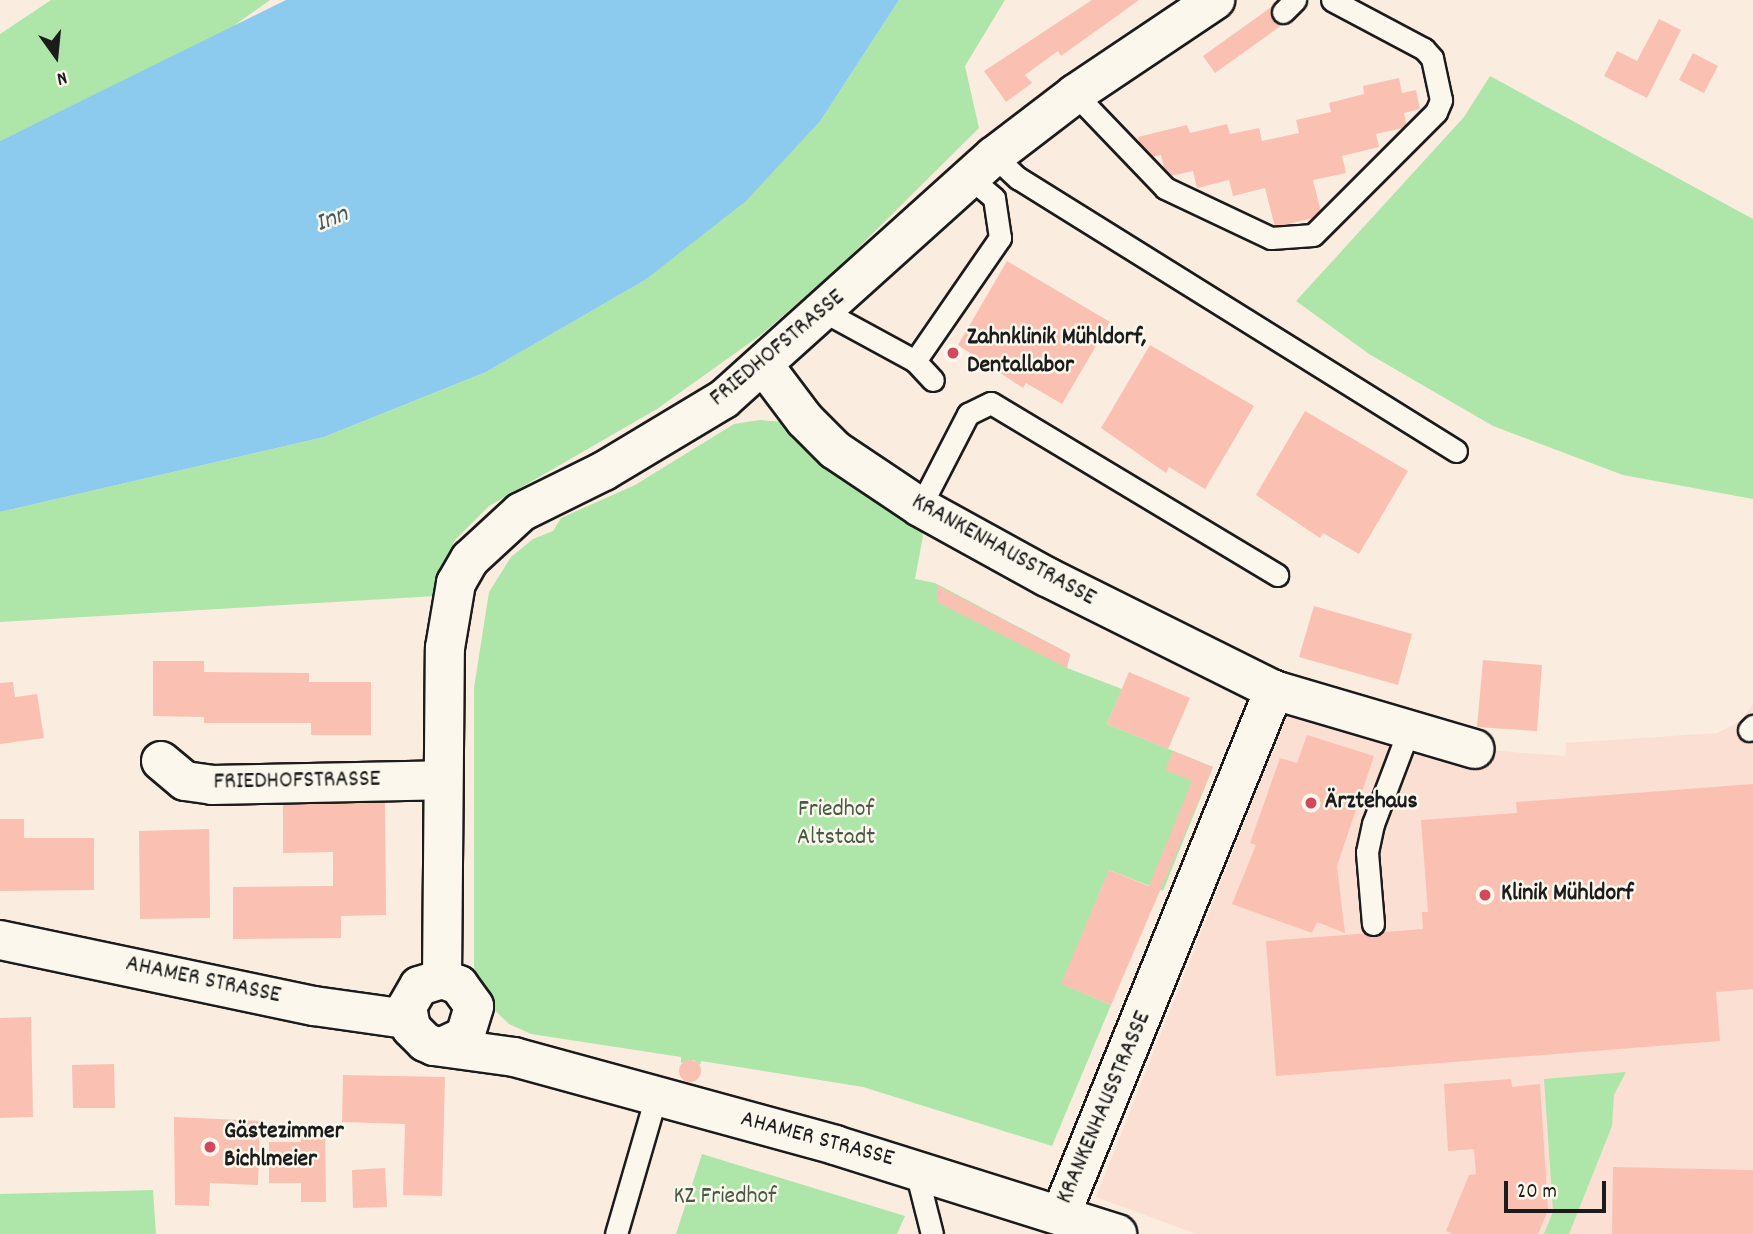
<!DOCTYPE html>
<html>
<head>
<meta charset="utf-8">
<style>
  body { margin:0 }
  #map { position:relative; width:1753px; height:1234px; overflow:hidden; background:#fbece0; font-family:Dekko,sans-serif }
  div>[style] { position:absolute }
  .built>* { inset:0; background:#fbdfd2 }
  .green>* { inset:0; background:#aee6a9 }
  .water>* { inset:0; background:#8ccbed }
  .building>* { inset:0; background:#fac0b2 }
  .round { border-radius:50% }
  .roads { filter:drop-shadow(2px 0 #1c1c1c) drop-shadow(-2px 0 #1c1c1c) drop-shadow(0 2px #1c1c1c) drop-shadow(0 -2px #1c1c1c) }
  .lane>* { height:21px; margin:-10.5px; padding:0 10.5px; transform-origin:10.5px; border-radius:10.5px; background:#fbf7ec }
  .street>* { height:38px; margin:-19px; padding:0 19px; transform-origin:19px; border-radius:19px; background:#fbf7ec }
  .secondary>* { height:38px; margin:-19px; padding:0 19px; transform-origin:19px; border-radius:19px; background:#fbf7ec }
  .dots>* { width:19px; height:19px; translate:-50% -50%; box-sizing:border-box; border:4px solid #fbf7ec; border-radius:50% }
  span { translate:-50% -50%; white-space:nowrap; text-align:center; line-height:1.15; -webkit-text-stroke:5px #fbf7ec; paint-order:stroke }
  .poi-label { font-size:24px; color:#1c1c1c; font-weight:700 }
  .left { translate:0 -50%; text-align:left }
  .street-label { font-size:24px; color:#1c1c1c }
  .park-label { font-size:24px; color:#485946 }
  .water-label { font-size:26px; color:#435965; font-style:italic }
  .north { position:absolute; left:21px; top:21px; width:70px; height:70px; -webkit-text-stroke:5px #fbf7ec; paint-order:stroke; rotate:165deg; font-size:19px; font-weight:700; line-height:28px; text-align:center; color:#1c1c1c }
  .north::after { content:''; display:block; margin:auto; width:24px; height:32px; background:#1c1c1c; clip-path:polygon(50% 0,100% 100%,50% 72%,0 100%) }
  .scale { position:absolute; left:1504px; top:1181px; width:102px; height:32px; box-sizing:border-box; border:4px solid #1c1c1c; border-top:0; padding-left:9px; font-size:21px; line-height:24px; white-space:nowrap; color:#1c1c1c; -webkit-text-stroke:5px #fbf7ec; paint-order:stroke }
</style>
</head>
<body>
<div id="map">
  <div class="built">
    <div style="clip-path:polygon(1753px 704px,1753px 1234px,1196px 1234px,1096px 1197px,1289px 710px,1474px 749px,1565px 756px,1566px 743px,1717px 733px,1741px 721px)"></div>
  </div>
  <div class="green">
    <div style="clip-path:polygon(51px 0,270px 0,228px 30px,0 141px,0 34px)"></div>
    <div style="clip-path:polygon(899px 0,1005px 0,965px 66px,979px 128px,843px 263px,762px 334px,657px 409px,489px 506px,454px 541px,436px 596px,0 622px,0 512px,324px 437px,486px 372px,645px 280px,821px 120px)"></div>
    <div style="clip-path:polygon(1490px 76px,1753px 219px,1753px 499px,1623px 475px,1493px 426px,1369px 354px,1296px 301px,1464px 117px)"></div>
    <div style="clip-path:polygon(760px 420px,784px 422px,919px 525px,923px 536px,915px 579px,935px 583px,1070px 654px,1067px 668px,1122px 689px,1107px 724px,1213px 767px,1163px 891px,1109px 870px,1062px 984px,1111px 1005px,1052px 1146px,863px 1087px,701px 1061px,700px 1065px,694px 1060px,681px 1063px,681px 1057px,531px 1034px,509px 1024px,484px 1000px,474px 966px,474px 688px,489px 592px,511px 557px,533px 539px,553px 531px,561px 518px,635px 485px,734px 424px)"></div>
    <div style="clip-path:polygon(1626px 1072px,1614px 1095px,1612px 1126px,1569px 1234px,1544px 1234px,1553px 1211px,1544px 1079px)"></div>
    <div style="clip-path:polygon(702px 1154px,905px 1216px,897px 1234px,676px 1234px)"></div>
    <div style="clip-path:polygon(153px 1190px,156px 1234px,0 1234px,0 1194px)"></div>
  </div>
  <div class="water">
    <div style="clip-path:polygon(286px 0,899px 0,821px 120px,746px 201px,645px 280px,486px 372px,324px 437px,0 512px,0 141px)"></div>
  </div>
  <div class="building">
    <div style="clip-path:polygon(1092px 0,1139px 0,1061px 56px,1058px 51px,1025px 75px,1032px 83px,1006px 102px,984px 71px)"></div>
    <div style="clip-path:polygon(1277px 3px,1289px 20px,1215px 73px,1203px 56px)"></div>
    <div style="clip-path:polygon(1659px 19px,1681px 30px,1647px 98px,1604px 76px,1617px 51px,1637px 61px)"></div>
    <div style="clip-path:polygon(1693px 53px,1718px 66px,1704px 93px,1679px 80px)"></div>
    <div style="clip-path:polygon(1399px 78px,1402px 93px,1416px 90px,1420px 109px,1404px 113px,1407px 127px,1376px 134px,1379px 147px,1342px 156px,1346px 173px,1313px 180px,1322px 216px,1275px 227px,1265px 188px,1233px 196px,1229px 180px,1197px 188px,1193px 171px,1166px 177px,1161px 155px,1143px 159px,1138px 137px,1187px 125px,1190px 133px,1227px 124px,1230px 134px,1259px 128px,1262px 141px,1299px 133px,1296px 120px,1331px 112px,1329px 103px,1364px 94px,1363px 86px)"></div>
    <div style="clip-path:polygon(1007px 261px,1110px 322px,1062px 404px,1026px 383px,1023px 388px,958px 345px)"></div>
    <div style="clip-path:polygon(1150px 345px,1254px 406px,1205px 489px,1169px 467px,1166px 473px,1101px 428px)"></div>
    <div style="clip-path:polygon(1305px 411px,1408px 471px,1359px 554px,1323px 533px,1320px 538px,1256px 495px)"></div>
    <div style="clip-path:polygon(938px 586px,1070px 654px,1067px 668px,937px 602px)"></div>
    <div style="clip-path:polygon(1314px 606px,1412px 634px,1398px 685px,1299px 657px)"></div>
    <div style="clip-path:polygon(1483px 660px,1542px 665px,1537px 731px,1477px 727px)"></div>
    <div style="clip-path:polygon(153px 661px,204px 661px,204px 672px,309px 673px,309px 682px,371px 682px,371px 735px,311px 735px,311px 723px,204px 723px,204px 717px,153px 716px)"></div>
    <div style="clip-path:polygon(1129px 672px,1190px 698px,1168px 749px,1107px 724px)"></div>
    <div style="clip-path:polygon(13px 682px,15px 697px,37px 694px,44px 738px,0 744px,0 683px)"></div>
    <div style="clip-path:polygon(1307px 735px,1374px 756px,1337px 866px,1345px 933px,1317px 922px,1312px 933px,1232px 904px,1256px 845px,1250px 843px,1280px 758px,1297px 763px)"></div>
    <div style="clip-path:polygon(1173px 751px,1213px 767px,1111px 1005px,1061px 984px,1109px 870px,1149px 886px,1192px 781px,1165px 770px)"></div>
    <div style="clip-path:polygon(1753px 784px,1753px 989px,1716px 992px,1720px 1041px,1276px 1076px,1266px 941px,1423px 929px,1422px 912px,1428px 912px,1421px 820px,1517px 813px,1516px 802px)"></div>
    <div style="clip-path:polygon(385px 799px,386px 915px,341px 916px,341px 938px,233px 939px,233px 887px,333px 886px,333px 852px,283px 853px,283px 800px)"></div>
    <div style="clip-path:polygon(0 819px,24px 819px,24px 838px,94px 838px,94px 890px,0 891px)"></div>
    <div style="clip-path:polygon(209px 829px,210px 918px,140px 919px,139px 831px)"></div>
    <div style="clip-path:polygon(31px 1017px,33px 1117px,0 1118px,0 1018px)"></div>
    <div class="round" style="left:679px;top:1060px;width:22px;height:22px"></div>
    <div style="clip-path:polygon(114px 1064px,115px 1108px,73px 1108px,72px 1065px)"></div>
    <div style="clip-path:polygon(343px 1075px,445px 1077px,442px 1196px,403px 1195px,405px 1124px,342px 1122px)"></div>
    <div style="clip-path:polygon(1511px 1079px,1512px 1087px,1540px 1084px,1548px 1210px,1538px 1234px,1453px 1234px,1446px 1231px,1469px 1175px,1476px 1174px,1474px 1149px,1448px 1151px,1444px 1084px)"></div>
    <div style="clip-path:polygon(174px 1117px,260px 1121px,258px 1185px,210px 1183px,209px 1206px,175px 1205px)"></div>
    <div style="clip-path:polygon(325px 1125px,326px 1202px,301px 1202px,301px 1183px,269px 1183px,269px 1142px,301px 1142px,301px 1126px)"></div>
    <div style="clip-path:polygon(1613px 1167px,1753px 1170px,1753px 1234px,1612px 1234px)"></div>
    <div style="clip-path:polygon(385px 1168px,387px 1207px,353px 1208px,352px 1170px)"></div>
  </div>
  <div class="roads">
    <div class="lane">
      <div style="left:1283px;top:12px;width:17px;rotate:-45deg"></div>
      <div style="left:1075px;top:94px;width:130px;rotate:46.2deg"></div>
      <div style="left:1165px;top:188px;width:117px;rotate:25.3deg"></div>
      <div style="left:1271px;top:238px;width:42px;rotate:-4.1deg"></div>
      <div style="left:1313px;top:235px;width:174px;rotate:-45deg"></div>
      <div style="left:1436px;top:112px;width:13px;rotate:-67deg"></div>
      <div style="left:1441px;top:100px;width:43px;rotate:-102.1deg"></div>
      <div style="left:1432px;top:58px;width:12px;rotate:-132deg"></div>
      <div style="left:1424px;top:49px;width:104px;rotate:-152deg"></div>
      <div style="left:994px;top:156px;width:33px;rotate:43deg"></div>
      <div style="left:1018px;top:178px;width:516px;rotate:31.93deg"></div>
      <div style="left:825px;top:312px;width:102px;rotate:28.6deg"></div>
      <div style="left:915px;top:361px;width:150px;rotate:-55.4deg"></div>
      <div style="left:1000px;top:238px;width:40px;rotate:-98.5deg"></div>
      <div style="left:994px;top:198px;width:33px;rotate:-140deg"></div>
      <div style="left:915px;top:361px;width:26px;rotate:47deg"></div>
      <div style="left:920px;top:507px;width:105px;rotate:-62.7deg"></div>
      <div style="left:968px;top:414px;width:25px;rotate:-26deg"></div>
      <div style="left:991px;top:403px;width:334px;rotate:31deg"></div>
      <div style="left:1749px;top:730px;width:6px;rotate:-45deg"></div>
      <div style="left:1373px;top:924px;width:72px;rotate:-94.8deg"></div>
      <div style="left:1367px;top:852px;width:29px;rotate:-78deg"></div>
      <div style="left:1373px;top:824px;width:98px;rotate:-69.2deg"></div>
      <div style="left:915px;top:1167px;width:69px;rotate:75.8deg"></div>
      <div style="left:616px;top:1234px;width:144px;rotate:-73.8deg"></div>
    </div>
    <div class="street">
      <div style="left:765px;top:367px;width:66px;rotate:53deg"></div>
      <div style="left:805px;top:420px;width:42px;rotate:45deg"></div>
      <div style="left:835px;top:450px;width:102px;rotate:33.8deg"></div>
      <div style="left:920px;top:507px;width:145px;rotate:28.9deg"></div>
      <div style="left:1047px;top:577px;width:254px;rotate:26.5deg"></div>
      <div style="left:1274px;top:690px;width:209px;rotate:16.4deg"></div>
      <div style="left:161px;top:761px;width:31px;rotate:40deg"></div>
      <div style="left:185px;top:781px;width:27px;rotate:8deg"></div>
      <div style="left:212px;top:785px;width:230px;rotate:-1.2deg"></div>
      <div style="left:0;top:940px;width:321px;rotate:11.9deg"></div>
      <div style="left:314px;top:1006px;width:94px;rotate:8deg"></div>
      <div style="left:1061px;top:1214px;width:566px;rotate:-67.88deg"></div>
    </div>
    <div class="secondary">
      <div style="left:442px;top:979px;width:331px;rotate:-89.5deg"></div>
      <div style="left:445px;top:648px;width:66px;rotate:-80.4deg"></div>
      <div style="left:456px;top:583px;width:28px;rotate:-60deg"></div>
      <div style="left:470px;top:559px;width:69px;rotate:-42.7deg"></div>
      <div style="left:521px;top:512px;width:93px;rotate:-26.3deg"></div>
      <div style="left:604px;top:471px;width:140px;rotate:-31deg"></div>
      <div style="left:724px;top:399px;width:363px;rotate:-42deg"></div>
      <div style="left:994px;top:156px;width:102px;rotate:-37.4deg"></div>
      <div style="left:1075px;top:94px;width:169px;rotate:-33.9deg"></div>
      <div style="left:444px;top:1046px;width:23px;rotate:-25deg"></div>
      <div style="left:465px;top:1036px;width:31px;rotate:-73deg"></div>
      <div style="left:474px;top:1006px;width:26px;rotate:-126deg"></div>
      <div style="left:459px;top:985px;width:18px;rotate:-161deg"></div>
      <div style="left:442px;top:979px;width:24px;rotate:163deg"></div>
      <div style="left:419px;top:986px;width:24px;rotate:120deg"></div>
      <div style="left:407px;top:1007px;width:21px;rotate:79deg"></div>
      <div style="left:411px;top:1028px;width:20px;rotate:45deg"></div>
      <div style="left:425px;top:1042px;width:10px;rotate:24deg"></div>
      <div style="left:434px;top:1046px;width:81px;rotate:7.8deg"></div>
      <div style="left:514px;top:1057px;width:333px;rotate:15.3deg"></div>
      <div style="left:835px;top:1145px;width:296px;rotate:17.5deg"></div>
    </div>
  </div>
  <div class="dots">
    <div style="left:953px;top:353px;background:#d1495b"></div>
    <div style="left:1311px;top:803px;background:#d1495b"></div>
    <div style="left:1485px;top:895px;background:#d1495b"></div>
    <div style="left:210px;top:1147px;background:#d1495b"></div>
  </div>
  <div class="poi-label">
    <span class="left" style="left:967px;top:353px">Zahnklinik Mühldorf,<br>Dentallabor</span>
    <span class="left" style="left:1325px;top:803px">Ärztehaus</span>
    <span class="left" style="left:1501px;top:895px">Klinik Mühldorf</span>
    <span class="left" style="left:224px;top:1147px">Gästezimmer<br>Bichlmeier</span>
  </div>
  <div class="street-label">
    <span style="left:778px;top:349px;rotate:-40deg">FRIEDHOFSTRASSE</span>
    <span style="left:1003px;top:551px;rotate:29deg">KRANKENHAUSSTRASSE</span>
    <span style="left:297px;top:782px;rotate:-1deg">FRIEDHOFSTRASSE</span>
    <span style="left:203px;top:981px;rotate:12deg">AHAMER STRASSE</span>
    <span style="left:1105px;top:1108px;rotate:-67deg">KRANKENHAUSSTRASSE</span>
    <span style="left:817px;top:1140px;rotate:15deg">AHAMER STRASSE</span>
  </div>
  <div class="park-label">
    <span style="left:836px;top:825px">Friedhof<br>Altstadt</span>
    <span style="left:725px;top:1198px">KZ Friedhof</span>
  </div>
  <div class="water-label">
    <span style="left:332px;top:220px;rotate:-22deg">Inn</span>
  </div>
  <div class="north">N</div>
  <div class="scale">20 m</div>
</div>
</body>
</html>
